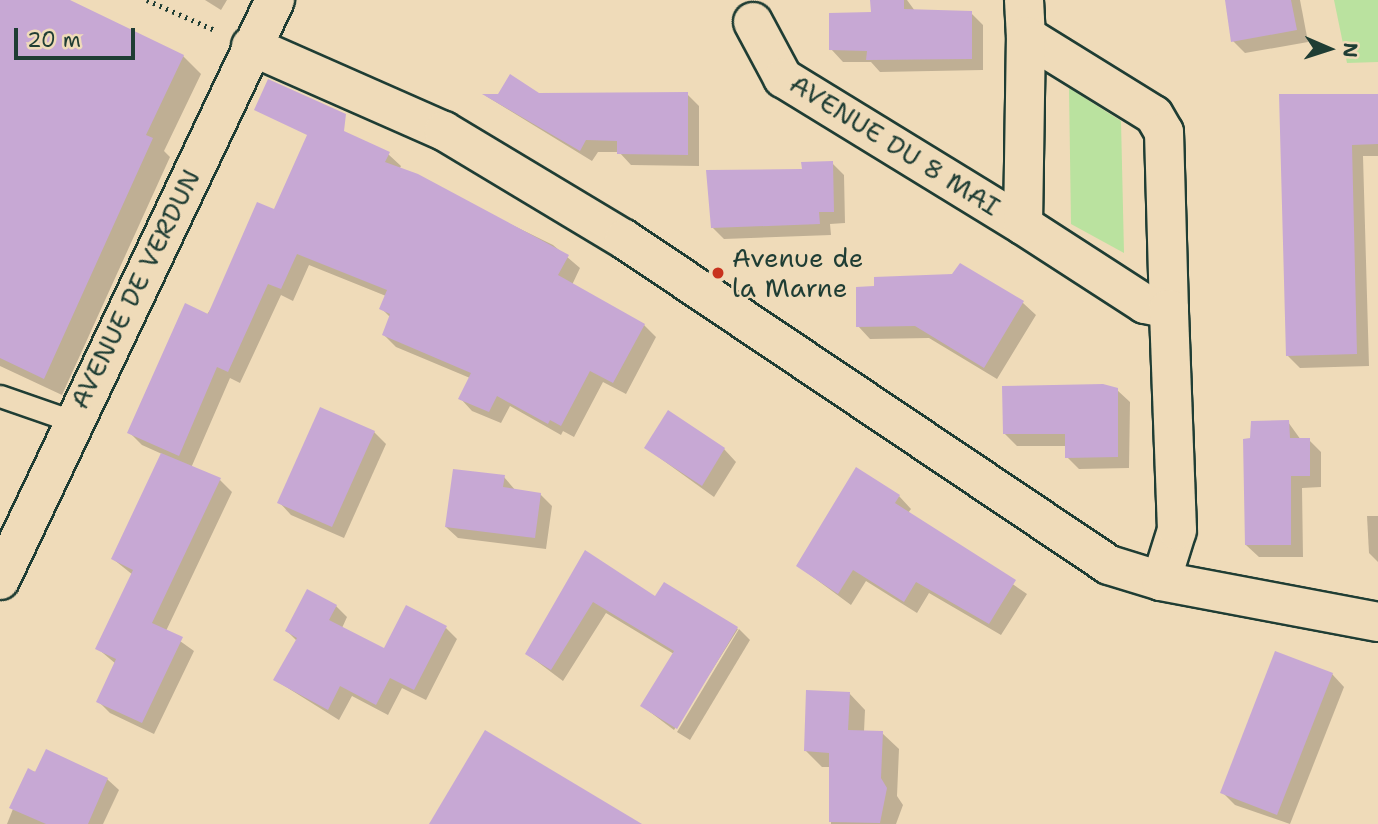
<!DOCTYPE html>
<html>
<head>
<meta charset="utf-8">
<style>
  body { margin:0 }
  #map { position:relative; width:1378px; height:824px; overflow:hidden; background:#efdbb9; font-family:"Shantell Sans",sans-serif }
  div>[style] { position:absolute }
  .green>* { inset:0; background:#bae29f }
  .shadow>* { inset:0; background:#0003 }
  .building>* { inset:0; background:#c7a8d4 }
  .path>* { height:4.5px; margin-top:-2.25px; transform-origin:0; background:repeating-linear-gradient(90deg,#1f3d34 0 2px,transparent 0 7px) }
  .roads { filter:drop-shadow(2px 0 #1f3d34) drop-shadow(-2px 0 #1f3d34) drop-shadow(0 2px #1f3d34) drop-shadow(0 -2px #1f3d34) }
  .lane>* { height:21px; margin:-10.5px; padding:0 10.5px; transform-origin:10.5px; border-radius:10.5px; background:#efdbb9 }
  .street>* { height:38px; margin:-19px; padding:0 19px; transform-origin:19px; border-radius:19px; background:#efdbb9 }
  .dots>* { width:19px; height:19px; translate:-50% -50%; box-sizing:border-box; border:4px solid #efdbb9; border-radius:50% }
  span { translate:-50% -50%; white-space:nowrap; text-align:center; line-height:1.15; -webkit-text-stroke:5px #efdbb9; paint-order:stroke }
  .street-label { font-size:26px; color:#1f3d34 }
  .poi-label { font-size:26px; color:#1f3d34 }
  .left { translate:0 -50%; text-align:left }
  .north { position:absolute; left:1294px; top:14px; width:70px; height:70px; -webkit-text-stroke:5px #efdbb9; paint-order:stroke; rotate:93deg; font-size:19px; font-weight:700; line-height:28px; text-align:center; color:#1f3d34 }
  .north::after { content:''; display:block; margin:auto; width:24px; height:32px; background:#1f3d34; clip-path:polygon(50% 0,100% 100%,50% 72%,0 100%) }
  .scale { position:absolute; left:14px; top:28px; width:121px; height:32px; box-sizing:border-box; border:4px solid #1f3d34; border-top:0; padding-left:9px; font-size:21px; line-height:24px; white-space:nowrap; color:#1f3d34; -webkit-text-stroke:5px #efdbb9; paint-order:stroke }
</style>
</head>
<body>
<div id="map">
  <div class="green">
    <div style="clip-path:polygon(1334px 0,1378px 0,1378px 62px,1347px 63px)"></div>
    <div style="clip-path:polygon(1069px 88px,1121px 121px,1124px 253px,1071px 224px)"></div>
  </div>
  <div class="shadow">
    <div style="clip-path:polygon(0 0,66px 0,183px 56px,201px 74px,164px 151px,170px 157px,62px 395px,0 366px)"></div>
    <div style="clip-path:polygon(205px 0,227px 0,221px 10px)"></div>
    <div style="clip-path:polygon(872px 0,907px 0,915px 11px,971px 13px,983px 25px,983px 70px,880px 72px,871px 62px,843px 62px,831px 49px,872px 14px)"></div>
    <div style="clip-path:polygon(1230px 0,1300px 0,1308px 42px,1245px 53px,1233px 41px)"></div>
    <div style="clip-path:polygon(687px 94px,699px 106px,699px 166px,631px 165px,619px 152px,598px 152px,592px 161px,486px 96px)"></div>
    <div style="clip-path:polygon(1281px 96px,1378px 96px,1378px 156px,1363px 156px,1369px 366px,1300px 368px,1288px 356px)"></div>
    <div style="clip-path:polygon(388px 154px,401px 166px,399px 170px,553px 245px,580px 268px,572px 285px,644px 325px,656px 337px,626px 394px,603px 382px,574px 437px,563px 431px,561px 435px,510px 406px,501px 423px,472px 411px,460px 398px,470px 378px,396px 347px,384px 335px,391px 318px,381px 308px,386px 296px,309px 265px,293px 301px,281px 295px,240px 383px,230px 378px,191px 468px,220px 480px,232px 492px,166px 631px,194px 651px,154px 734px,110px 713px,98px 701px,116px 664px,97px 648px,133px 575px,113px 559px,162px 454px,142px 445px,129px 432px,275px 212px)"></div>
    <div style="clip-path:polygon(832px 163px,844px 175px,845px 223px,830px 224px,831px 235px,724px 239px,712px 227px,804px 171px)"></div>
    <div style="clip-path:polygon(960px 266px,1023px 303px,1036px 315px,997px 379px,929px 338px,870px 339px,858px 326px,953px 276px)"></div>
    <div style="clip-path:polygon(1117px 390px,1130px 402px,1129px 468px,1079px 469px,1067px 457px,1067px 446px,1017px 446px,1004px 433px)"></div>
    <div style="clip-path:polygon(1288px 422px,1301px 440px,1309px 440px,1321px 452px,1321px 487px,1302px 488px,1303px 557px,1259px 557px,1246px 545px)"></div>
    <div style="clip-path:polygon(374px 432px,386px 444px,344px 538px,291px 515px,279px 502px)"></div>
    <div style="clip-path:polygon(646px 448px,724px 449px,736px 462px,714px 497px)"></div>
    <div style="clip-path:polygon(504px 477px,516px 491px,540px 494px,552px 506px,546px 549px,458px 538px,446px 527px)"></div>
    <div style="clip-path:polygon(899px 496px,911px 509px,908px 513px,1027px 594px,1001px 635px,929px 593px,917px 613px,866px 581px,851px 605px,798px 566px)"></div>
    <div style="clip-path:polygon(1367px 516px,1378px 516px,1378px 562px,1369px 553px)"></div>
    <div style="clip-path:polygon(586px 552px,656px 599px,665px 584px,738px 629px,674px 730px,642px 706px,674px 654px,606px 613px,563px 681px,527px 654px)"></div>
    <div style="clip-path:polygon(336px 606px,347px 617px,342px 628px,385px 651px,446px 628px,457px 639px,426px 700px,402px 688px,388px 715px,352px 696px,339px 720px,275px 680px,297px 641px,287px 631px)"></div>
    <div style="clip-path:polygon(739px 629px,750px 640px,690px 740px,677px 732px)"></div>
    <div style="clip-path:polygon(1332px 674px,1344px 687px,1290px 824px,1235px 805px,1222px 792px)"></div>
    <div style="clip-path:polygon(849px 693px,865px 710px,864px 732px,882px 733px,899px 749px,897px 796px,903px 805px,896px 824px,831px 824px,831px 767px,822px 767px,806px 751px)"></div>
    <div style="clip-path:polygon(28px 771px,107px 779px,119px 790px,103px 824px,7px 824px)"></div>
  </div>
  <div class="building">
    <div style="clip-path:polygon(0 0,70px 0,184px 55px,146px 135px,153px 138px,44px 379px,0 358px)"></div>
    <div style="clip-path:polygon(870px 0,904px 0,904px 9px,972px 11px,972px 59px,866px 60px,867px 51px,829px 50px,829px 13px,871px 12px)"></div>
    <div style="clip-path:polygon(1225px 0,1291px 0,1297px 30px,1231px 42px)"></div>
    <div style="clip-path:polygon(510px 74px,539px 93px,688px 92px,688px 155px,617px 154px,617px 141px,586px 140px,580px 151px,482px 94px,498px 94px)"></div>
    <div style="clip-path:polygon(268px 79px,346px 114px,344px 131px,390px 152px,385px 162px,418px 174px,569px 255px,558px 275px,645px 324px,613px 383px,590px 371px,561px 426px,550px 420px,548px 424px,497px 396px,489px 412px,458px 399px,471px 373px,382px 335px,390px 314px,379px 309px,387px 290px,297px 254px,281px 289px,268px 284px,228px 372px,217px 367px,179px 456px,127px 433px,185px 303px,208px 314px,257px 202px,274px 209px,307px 135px,254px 110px)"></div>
    <div style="clip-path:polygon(1279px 94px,1378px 94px,1378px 144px,1352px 145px,1357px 354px,1286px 356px)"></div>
    <div style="clip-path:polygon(833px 161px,834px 212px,819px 212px,820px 224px,711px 228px,706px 170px,802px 169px,801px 162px)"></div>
    <div style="clip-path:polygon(960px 263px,1024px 301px,984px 368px,915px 326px,856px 327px,856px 287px,874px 286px,874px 277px,952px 274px)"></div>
    <div style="clip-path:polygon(1103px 384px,1118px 388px,1118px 457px,1065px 458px,1065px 434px,1003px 434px,1002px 386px)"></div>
    <div style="clip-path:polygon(320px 407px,375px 431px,332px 527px,277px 503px)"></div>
    <div style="clip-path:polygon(668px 410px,725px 448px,702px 486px,644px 448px)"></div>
    <div style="clip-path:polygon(1289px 420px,1290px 438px,1310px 438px,1310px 476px,1291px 476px,1291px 545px,1245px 545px,1243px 439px,1250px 438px,1251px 421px)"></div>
    <div style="clip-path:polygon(161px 453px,221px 478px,152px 623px,183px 637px,142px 723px,96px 702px,116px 659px,95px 649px,133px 570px,111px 559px)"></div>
    <div style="clip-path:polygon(856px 467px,900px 495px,895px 503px,1016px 580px,989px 624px,916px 582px,904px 602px,853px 570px,838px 594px,796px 566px)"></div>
    <div style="clip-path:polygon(453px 469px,505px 475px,503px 487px,541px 493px,535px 538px,445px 527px)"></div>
    <div style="clip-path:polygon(585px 550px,655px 596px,664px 582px,738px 627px,677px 729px,640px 706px,674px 651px,593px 602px,551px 670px,525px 654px)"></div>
    <div style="clip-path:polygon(307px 589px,337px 605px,329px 620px,384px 648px,406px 605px,447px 626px,414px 690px,390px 678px,376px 705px,340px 686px,328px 710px,273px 680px,297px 638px,285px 631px)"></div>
    <div style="clip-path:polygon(1275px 651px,1333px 673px,1277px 815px,1220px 793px)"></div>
    <div style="clip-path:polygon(806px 690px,850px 692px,848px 730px,883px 731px,881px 778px,887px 788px,880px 823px,829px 822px,829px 753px,804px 751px)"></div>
    <div style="clip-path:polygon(485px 730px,642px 824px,429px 824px)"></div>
    <div style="clip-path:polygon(46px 749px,108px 778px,88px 824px,46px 824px,9px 808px,28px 768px,35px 772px)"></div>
  </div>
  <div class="path">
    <div style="left:147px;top:0;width:74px;rotate:23.8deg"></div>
  </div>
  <div class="roads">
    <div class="lane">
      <div style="left:0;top:396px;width:76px;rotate:19.1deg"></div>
    </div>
    <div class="street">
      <div style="left:1024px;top:0;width:36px;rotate:87deg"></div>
      <div style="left:753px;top:22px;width:64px;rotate:61.8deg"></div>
      <div style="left:783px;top:78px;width:281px;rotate:31.5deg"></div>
      <div style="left:1026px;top:36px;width:150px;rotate:31.7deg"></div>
      <div style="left:1154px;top:115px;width:20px;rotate:60deg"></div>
      <div style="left:1164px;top:132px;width:177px;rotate:88.4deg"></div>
      <div style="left:1169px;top:309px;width:25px;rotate:-168deg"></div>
      <div style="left:1145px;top:304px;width:145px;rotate:-147.1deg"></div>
      <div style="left:1023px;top:225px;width:189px;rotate:-89.1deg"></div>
      <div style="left:251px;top:46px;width:211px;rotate:23.8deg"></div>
      <div style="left:444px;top:131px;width:210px;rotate:31deg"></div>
      <div style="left:624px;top:239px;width:584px;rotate:33.91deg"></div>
      <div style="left:1109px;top:565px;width:54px;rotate:17.1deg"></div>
      <div style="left:1161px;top:581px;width:221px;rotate:10.7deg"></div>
      <div style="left:0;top:580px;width:642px;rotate:-64.63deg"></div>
      <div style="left:1161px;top:581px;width:53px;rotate:-72.6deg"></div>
      <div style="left:1177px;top:530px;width:221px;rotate:-92.1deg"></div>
    </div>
  </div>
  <div class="dots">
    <div style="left:718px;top:273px;background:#c8321e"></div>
  </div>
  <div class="street-label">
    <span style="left:895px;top:145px;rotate:32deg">AVENUE DU 8 MAI</span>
    <span style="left:135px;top:289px;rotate:-64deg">AVENUE DE VERDUN</span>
  </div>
  <div class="poi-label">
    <span class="left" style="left:732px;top:273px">Avenue de<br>la Marne</span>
  </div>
  <div class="north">N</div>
  <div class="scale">20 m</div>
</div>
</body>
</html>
